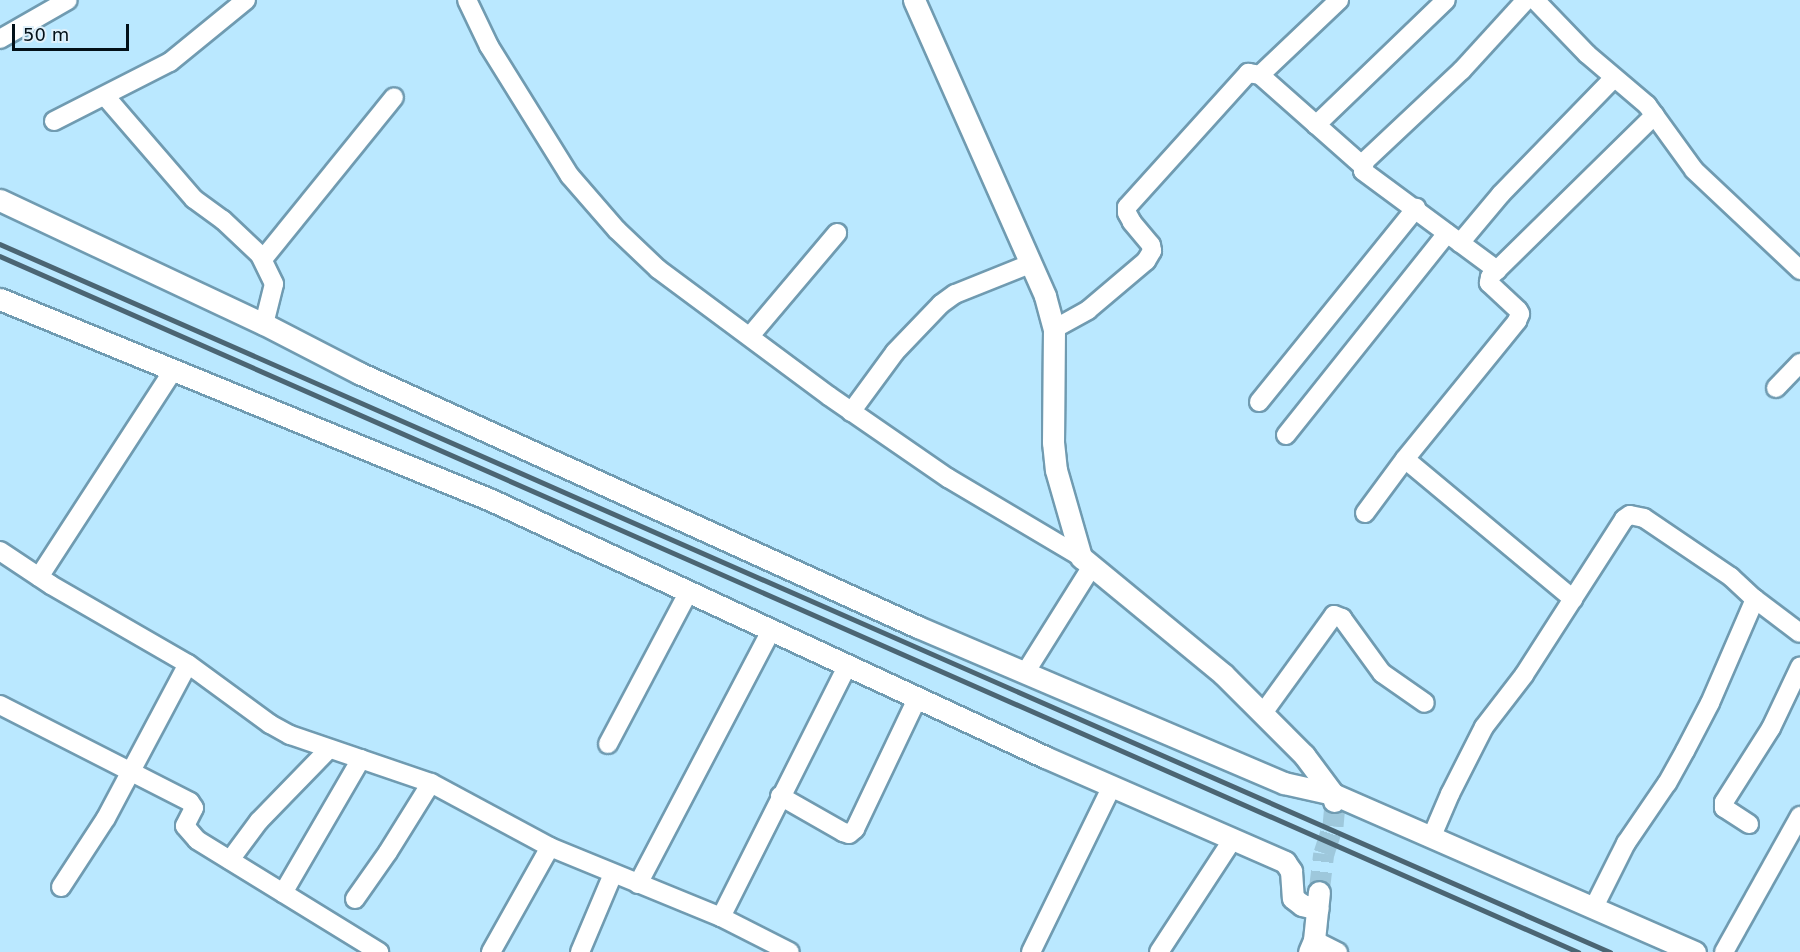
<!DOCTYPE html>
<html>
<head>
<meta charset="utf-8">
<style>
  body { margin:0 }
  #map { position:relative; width:1800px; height:952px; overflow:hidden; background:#bae8ff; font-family:"DejaVu Sans",sans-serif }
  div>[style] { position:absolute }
  .tertiary-tunnel>* { height:21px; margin-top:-10.5px; transform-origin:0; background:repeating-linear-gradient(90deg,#9ec8dc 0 21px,transparent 0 31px) }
  .roads { filter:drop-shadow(2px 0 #709bb1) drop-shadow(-2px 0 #709bb1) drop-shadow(0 2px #709bb1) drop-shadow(0 -2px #709bb1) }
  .minor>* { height:18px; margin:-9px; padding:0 9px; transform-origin:9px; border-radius:9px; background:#fff }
  .tertiary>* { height:21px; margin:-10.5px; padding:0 10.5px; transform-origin:10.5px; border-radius:10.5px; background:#fff }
  .rail>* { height:4.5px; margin:-2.25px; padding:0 2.25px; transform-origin:2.25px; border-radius:2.25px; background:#4b6573 }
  span { translate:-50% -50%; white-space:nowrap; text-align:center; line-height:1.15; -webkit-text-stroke:4.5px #dff0fa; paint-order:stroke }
  .scale { position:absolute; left:12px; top:24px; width:117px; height:27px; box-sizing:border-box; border:3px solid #021018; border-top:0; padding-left:8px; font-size:18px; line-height:21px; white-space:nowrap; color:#021018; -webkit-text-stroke:4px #dff0fa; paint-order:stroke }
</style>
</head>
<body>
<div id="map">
  <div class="tertiary-tunnel">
    <div style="left:1319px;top:892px;width:39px;rotate:-83deg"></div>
    <div style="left:1324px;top:853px;width:28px;rotate:-72deg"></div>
    <div style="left:1333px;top:826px;width:21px;rotate:-85deg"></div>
  </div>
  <div class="roads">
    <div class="minor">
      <div style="left:467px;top:0;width:51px;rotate:64.4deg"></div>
      <div style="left:489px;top:46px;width:153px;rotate:58.1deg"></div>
      <div style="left:570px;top:176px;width:72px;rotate:49deg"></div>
      <div style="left:617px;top:230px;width:57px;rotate:43.6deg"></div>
      <div style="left:658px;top:269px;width:213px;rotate:36.6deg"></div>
      <div style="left:829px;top:396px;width:145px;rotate:34.6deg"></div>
      <div style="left:948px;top:478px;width:155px;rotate:30.7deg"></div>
      <div style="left:1526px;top:0;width:95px;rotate:132.4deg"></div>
      <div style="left:1462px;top:70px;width:133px;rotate:136.8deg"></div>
      <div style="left:1365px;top:161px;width:10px;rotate:101deg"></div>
      <div style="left:1363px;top:171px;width:167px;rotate:36.5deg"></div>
      <div style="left:1497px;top:270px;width:221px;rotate:-44.5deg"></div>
      <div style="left:1535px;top:0;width:75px;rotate:46.1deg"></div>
      <div style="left:1587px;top:54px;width:79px;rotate:40.4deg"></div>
      <div style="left:1647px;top:105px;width:80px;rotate:54.1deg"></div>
      <div style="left:1694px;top:170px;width:146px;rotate:43.3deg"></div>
      <div style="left:0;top:39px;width:78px;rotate:-29.8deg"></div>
      <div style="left:1260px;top:75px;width:109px;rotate:-43.5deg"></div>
      <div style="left:105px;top:96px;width:136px;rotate:49.2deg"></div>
      <div style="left:194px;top:199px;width:36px;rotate:36deg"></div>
      <div style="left:223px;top:220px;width:51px;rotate:43.4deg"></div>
      <div style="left:260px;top:255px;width:32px;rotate:64deg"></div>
      <div style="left:274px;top:284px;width:41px;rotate:104deg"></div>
      <div style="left:54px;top:121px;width:130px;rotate:-27deg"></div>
      <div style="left:170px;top:62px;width:98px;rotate:-39.2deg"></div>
      <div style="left:1316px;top:125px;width:180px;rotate:-43.9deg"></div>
      <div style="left:1460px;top:243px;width:64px;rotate:-50.1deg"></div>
      <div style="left:1501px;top:194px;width:162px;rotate:-45.8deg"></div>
      <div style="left:263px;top:259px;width:208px;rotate:-51deg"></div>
      <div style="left:1054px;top:329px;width:39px;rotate:-29deg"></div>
      <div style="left:1088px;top:310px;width:76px;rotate:-40.2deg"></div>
      <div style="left:1146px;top:261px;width:12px;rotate:-59deg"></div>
      <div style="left:1152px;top:251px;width:6px;rotate:-99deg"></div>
      <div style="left:1151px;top:245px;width:30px;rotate:-130deg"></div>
      <div style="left:1132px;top:222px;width:10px;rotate:-119deg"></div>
      <div style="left:1127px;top:213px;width:6px;rotate:-90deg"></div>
      <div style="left:1127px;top:207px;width:181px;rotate:-47.9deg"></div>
      <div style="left:1248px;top:73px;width:12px;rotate:9deg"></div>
      <div style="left:1260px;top:75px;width:137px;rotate:41.5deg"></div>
      <div style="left:750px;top:336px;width:135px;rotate:-49.8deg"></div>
      <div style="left:1776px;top:388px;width:35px;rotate:-46deg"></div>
      <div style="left:1259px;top:402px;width:250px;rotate:-51deg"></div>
      <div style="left:851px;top:412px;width:74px;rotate:-53.7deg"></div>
      <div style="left:895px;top:352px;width:66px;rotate:-46.2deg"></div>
      <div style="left:941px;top:304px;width:17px;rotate:-36deg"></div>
      <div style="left:955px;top:294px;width:81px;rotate:-21.8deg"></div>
      <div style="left:1286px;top:435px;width:258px;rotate:-51.4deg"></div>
      <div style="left:1405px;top:459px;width:219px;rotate:39.8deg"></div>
      <div style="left:1365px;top:513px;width:67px;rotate:-53.5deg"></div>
      <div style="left:1405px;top:459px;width:178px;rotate:-50.9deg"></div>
      <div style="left:1517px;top:321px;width:8px;rotate:-67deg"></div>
      <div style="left:1520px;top:314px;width:4px;rotate:-117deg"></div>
      <div style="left:1518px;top:310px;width:40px;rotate:-137deg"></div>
      <div style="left:1489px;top:283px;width:6px;rotate:-81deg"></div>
      <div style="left:1490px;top:277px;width:10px;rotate:-45deg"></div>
      <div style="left:0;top:551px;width:61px;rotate:33.7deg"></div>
      <div style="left:51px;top:585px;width:158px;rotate:30deg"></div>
      <div style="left:188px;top:664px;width:102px;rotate:36.2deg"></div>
      <div style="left:270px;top:724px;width:23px;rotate:29deg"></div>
      <div style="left:290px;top:735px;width:149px;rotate:18.8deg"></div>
      <div style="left:431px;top:783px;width:135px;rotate:28.3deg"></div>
      <div style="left:550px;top:847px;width:185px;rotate:22.3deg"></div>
      <div style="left:721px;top:917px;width:77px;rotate:26.9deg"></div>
      <div style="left:39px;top:577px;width:246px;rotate:-57deg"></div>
      <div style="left:1755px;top:599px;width:56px;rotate:37.1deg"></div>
      <div style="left:1025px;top:673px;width:126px;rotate:-57.9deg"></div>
      <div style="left:0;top:705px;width:213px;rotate:27deg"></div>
      <div style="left:190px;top:802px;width:7px;rotate:56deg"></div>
      <div style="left:194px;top:808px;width:20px;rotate:117deg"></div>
      <div style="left:185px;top:826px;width:18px;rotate:49deg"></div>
      <div style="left:197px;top:840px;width:214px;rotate:31.6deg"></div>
      <div style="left:1263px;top:713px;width:121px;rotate:-54.1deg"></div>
      <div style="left:1334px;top:615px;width:9px;rotate:21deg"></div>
      <div style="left:1342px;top:618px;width:68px;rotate:54deg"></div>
      <div style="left:1382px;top:673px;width:52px;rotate:34.9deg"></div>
      <div style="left:608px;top:744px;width:173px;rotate:-62.1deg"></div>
      <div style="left:780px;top:796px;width:73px;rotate:29.7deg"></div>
      <div style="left:843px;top:832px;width:6px;rotate:18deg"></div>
      <div style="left:849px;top:834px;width:8px;rotate:-40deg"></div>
      <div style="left:855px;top:829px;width:146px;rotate:-64.5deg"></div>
      <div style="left:1749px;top:824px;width:30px;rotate:-147deg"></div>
      <div style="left:1724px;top:808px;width:6px;rotate:-90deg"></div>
      <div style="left:1724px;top:802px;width:88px;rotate:-57.6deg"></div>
      <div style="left:1771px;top:728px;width:68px;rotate:-64.6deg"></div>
      <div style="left:1432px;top:836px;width:46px;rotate:-66.8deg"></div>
      <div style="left:1450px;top:794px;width:75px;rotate:-63.1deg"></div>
      <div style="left:1484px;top:727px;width:66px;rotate:-52.4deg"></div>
      <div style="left:1524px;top:675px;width:185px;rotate:-57.3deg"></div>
      <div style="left:1624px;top:519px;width:7px;rotate:-34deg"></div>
      <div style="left:1630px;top:515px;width:14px;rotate:12deg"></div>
      <div style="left:1644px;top:518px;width:105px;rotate:34.1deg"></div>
      <div style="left:1731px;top:577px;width:33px;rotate:43deg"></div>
      <div style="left:1755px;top:599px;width:113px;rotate:113.4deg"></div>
      <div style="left:1710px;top:703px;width:54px;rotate:117.5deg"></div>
      <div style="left:1685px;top:751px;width:37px;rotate:119deg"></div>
      <div style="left:1667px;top:783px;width:73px;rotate:124.3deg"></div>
      <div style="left:1626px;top:843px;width:72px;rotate:116.6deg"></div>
      <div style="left:230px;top:860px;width:49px;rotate:-53.4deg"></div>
      <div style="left:259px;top:821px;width:100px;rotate:-45.8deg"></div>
      <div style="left:638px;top:884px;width:288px;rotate:-62.3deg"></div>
      <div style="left:61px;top:887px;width:82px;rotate:-56.9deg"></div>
      <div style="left:106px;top:818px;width:174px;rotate:-62deg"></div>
      <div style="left:283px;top:893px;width:155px;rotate:-59.8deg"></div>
      <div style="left:355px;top:899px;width:57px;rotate:-54.9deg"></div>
      <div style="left:388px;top:852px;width:81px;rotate:-58.1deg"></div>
      <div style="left:721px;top:917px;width:282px;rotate:-63.3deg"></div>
      <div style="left:1314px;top:940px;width:27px;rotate:27deg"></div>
      <div style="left:491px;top:952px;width:120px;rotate:-60.7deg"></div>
      <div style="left:580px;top:952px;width:85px;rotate:-67.1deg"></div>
      <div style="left:1031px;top:952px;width:185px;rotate:-64deg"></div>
      <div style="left:1159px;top:952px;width:135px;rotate:-56.8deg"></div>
      <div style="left:1724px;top:952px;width:156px;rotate:-60.8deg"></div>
    </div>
    <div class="tertiary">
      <div style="left:914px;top:0;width:324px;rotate:66.1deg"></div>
      <div style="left:1045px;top:296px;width:34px;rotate:75deg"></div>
      <div style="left:1054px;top:329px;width:113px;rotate:90.5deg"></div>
      <div style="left:1053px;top:442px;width:28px;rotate:84deg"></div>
      <div style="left:1056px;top:470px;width:91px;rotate:74deg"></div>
      <div style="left:1081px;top:557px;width:184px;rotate:39.5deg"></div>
      <div style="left:1223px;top:674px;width:115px;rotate:45deg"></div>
      <div style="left:1304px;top:755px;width:49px;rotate:53.4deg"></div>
      <div style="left:1333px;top:794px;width:7px;rotate:82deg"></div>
      <div style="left:0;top:200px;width:292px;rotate:25.2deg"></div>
      <div style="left:264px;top:324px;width:107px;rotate:27.3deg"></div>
      <div style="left:359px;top:373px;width:614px;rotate:24.44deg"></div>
      <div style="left:918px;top:627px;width:398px;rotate:23.1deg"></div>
      <div style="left:1284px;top:783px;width:50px;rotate:12.7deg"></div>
      <div style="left:1333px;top:794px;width:395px;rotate:23.6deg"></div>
      <div style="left:0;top:299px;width:531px;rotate:22.26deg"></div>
      <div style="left:491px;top:500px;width:611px;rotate:24.89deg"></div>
      <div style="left:1045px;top:757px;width:262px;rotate:23.6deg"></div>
      <div style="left:1285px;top:862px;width:11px;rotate:56deg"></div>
      <div style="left:1291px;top:871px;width:27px;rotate:86deg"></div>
      <div style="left:1293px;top:898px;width:11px;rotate:38deg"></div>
      <div style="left:1302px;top:905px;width:16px;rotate:14deg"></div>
      <div style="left:1309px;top:952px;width:13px;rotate:-67deg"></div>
      <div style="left:1314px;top:940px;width:48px;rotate:-84.1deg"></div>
    </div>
  </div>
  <div class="rail">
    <div style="left:0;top:244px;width:1759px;rotate:23.74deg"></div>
    <div style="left:0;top:256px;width:1725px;rotate:23.8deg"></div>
  </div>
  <div class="scale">50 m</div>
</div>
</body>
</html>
